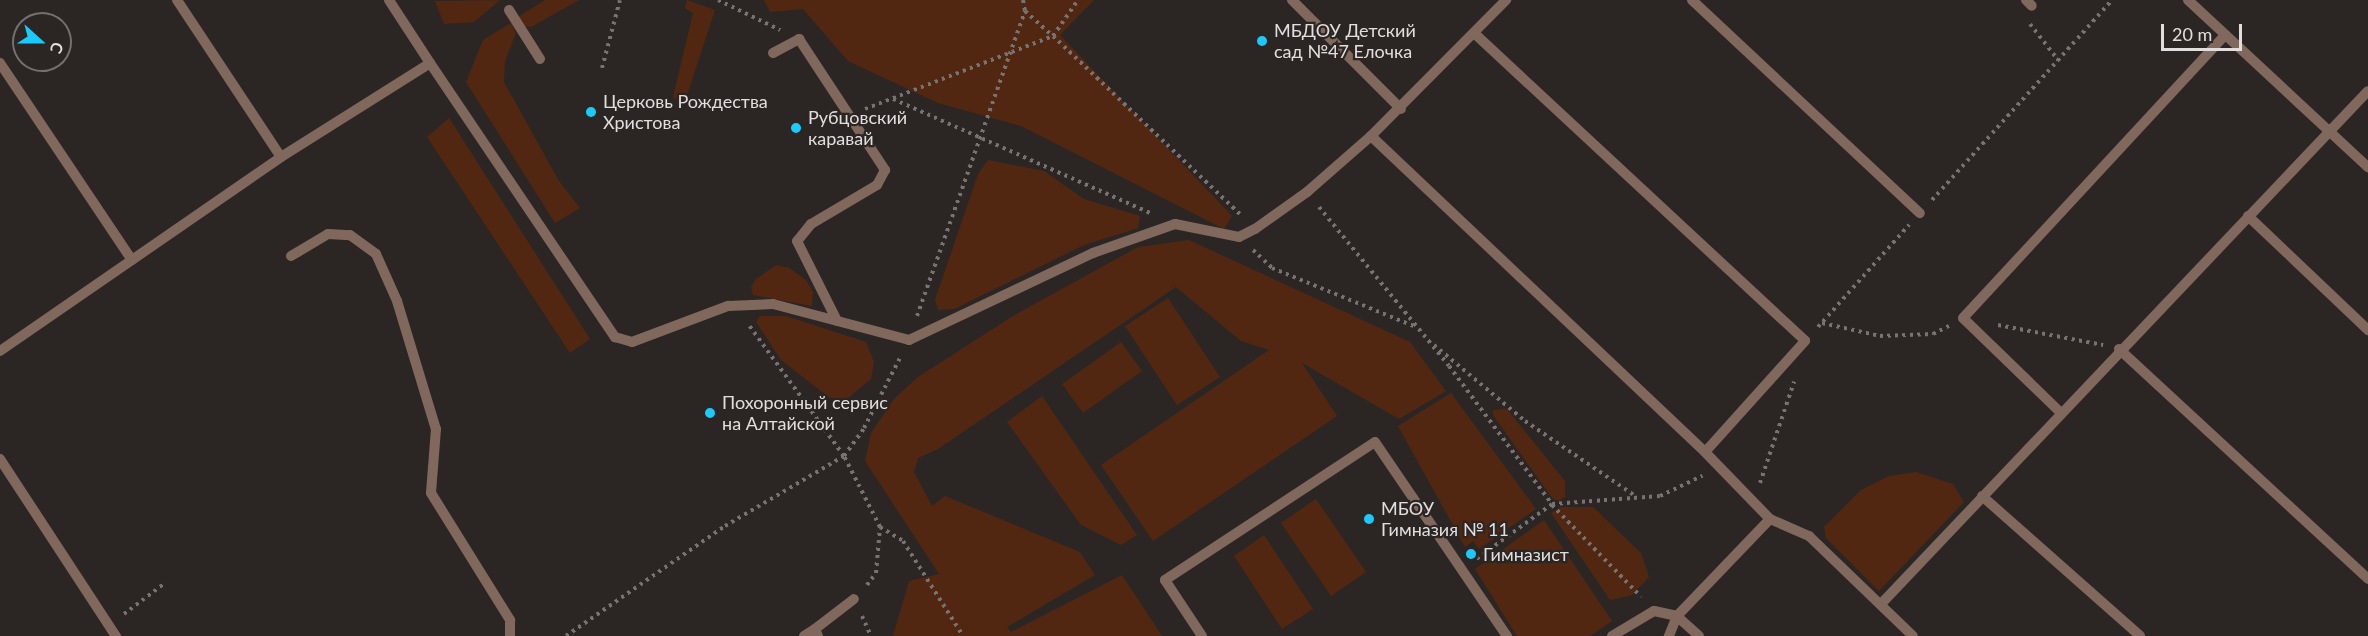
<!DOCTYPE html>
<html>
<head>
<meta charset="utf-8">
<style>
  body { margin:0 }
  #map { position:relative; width:2368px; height:636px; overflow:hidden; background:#2b2624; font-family:Lato,sans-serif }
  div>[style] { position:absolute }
  .green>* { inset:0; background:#522712 }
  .path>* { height:4px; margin-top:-2px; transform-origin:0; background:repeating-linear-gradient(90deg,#787372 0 3px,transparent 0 7.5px) }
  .lane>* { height:10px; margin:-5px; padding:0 5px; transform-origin:5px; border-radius:5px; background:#80685d }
  .dots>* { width:16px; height:16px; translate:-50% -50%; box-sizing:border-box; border:3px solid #2b2624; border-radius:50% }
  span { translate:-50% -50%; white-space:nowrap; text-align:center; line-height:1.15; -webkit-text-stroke:4.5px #2b2624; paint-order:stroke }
  .poi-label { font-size:18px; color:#e2dedd }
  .left { translate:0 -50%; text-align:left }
  .north { position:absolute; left:12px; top:12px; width:60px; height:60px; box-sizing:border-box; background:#2b2624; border:2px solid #74706e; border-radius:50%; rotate:111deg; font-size:16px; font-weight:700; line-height:24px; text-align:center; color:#e2dedd }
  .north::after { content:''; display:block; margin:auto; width:21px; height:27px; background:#1bcafc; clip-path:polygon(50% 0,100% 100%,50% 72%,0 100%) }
  .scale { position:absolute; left:2161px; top:24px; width:81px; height:27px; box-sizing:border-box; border:3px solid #e2dedd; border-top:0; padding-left:8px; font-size:18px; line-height:21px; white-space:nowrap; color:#e2dedd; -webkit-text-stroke:4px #2b2624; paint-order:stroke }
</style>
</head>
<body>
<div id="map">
  <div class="green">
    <div style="clip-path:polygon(500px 0,474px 22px,444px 24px,435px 1px)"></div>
    <div style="clip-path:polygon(545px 0,579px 0,531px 27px,523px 26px,518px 17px)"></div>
    <div style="clip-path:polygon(687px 0,715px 10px,684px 104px,673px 97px,693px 13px,685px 8px)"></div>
    <div style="clip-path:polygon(764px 0,1094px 0,1060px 35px,1232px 216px,1224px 229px,1021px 126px,938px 103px,848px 61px,803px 9px,770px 12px)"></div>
    <div style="clip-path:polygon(511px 23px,516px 33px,505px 61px,504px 82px,559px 181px,580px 208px,555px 223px,466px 82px,483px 40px)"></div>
    <div style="clip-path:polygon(449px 118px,590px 339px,570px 353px,427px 137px)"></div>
    <div style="clip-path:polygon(988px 160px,1044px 171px,1084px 199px,1140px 216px,1138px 228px,1084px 245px,954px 309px,938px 310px,935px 300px,978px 174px)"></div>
    <div style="clip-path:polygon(1189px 240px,1410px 342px,1446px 391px,1399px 419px,1302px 363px,1337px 416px,1153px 541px,1101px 465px,1269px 350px,1241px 341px,1176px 287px,938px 449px,918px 458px,914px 472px,932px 506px,945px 496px,1080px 552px,1095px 575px,1007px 627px,1011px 632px,1122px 575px,1162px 636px,893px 636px,909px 581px,939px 574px,865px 461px,871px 433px,894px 399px,918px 377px,1013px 316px,1138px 247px)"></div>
    <div style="clip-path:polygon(776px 265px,789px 268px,806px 280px,813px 292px,812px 306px,753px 295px,751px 287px,756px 279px)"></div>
    <div style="clip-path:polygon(1168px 298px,1220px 377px,1177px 405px,1125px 326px)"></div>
    <div style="clip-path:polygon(760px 316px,786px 316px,866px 342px,874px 362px,871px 379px,847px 399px,830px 398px,781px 360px,756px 322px)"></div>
    <div style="clip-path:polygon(1121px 342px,1142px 371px,1083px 413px,1062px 384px)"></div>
    <div style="clip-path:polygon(1451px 393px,1536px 509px,1479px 549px,1473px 541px,1465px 547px,1398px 426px)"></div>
    <div style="clip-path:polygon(1042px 396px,1137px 535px,1121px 545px,1081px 525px,1007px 422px)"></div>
    <div style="clip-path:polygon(1507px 409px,1565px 481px,1565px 497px,1558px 501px,1552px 498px,1493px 415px,1493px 410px)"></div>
    <div style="clip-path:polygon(1916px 472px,1953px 484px,1964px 502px,1879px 591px,1826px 538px,1824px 527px,1861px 490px,1889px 476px)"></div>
    <div style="clip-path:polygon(1316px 499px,1366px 572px,1331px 596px,1281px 523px)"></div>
    <div style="clip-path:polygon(1561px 507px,1593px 507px,1641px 553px,1649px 577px,1632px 595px,1610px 600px,1551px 513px)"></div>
    <div style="clip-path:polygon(1544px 520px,1612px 621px,1590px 636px,1517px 636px,1475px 569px)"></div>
    <div style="clip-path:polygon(1264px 535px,1313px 609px,1282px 629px,1234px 556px)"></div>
  </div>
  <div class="path">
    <div style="left:718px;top:0;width:69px;rotate:25.8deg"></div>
    <div style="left:1023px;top:0;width:11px;rotate:80deg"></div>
    <div style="left:1025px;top:11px;width:38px;rotate:42deg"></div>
    <div style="left:1053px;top:36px;width:44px;rotate:-55.2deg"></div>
    <div style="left:2030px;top:24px;width:46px;rotate:52.1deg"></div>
    <div style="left:602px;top:68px;width:70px;rotate:-75.2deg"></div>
    <div style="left:893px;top:99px;width:281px;rotate:23.9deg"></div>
    <div style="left:865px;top:109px;width:202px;rotate:-21.2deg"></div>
    <div style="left:1053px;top:36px;width:262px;rotate:43.6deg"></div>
    <div style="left:1932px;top:200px;width:269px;rotate:-48deg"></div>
    <div style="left:1319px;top:207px;width:205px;rotate:50.7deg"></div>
    <div style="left:1449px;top:366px;width:172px;rotate:53.3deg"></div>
    <div style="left:1552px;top:504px;width:95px;rotate:144deg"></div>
    <div style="left:1253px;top:250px;width:26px;rotate:43deg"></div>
    <div style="left:1272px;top:268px;width:156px;rotate:22.3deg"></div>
    <div style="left:917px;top:316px;width:324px;rotate:-70.5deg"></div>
    <div style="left:1822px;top:323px;width:59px;rotate:12.6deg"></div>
    <div style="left:1880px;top:336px;width:53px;rotate:-2.2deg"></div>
    <div style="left:1933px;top:334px;width:18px;rotate:-27deg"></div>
    <div style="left:1998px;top:325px;width:107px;rotate:10.8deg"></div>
    <div style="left:1818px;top:327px;width:137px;rotate:-48.3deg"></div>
    <div style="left:1434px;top:345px;width:119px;rotate:39.9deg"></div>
    <div style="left:1525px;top:421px;width:135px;rotate:34.2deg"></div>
    <div style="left:1760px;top:483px;width:107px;rotate:-71.4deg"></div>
    <div style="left:1552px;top:504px;width:108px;rotate:-4.2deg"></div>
    <div style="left:1660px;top:496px;width:47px;rotate:-25.5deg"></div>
    <div style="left:1552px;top:505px;width:128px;rotate:45.9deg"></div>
    <div style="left:880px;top:527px;width:27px;rotate:31deg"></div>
    <div style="left:903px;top:541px;width:112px;rotate:57.7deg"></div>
    <div style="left:867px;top:585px;width:15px;rotate:-53deg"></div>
    <div style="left:876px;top:573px;width:46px;rotate:-85deg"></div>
    <div style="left:880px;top:527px;width:80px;rotate:-116.9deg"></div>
    <div style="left:844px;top:456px;width:34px;rotate:-54deg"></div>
    <div style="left:864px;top:428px;width:81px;rotate:-62.8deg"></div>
    <div style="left:124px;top:614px;width:51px;rotate:-37.1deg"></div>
    <div style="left:862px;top:616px;width:22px;rotate:66deg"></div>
    <div style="left:566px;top:636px;width:193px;rotate:-34.7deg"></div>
    <div style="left:725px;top:526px;width:138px;rotate:-30.5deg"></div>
    <div style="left:844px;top:456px;width:163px;rotate:-126deg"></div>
  </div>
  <div class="lane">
    <div style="left:177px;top:0;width:188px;rotate:56.5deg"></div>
    <div style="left:1292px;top:0;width:154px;rotate:45deg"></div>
    <div style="left:1692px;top:0;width:312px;rotate:43.1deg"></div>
    <div style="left:2026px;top:0;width:8px;rotate:45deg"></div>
    <div style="left:2188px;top:0;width:246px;rotate:42.9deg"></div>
    <div style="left:509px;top:10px;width:58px;rotate:57.7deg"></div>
    <div style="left:1474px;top:33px;width:452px;rotate:42.9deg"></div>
    <div style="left:1805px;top:341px;width:149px;rotate:132deg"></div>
    <div style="left:773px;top:53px;width:30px;rotate:-28deg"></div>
    <div style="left:799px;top:39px;width:157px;rotate:56.7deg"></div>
    <div style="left:885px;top:170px;width:17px;rotate:118deg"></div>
    <div style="left:877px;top:185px;width:77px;rotate:149.4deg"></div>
    <div style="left:811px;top:224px;width:22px;rotate:129deg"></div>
    <div style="left:797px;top:241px;width:89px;rotate:63.4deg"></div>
    <div style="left:0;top:63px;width:237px;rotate:56.2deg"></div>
    <div style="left:430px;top:63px;width:331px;rotate:56deg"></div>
    <div style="left:615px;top:337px;width:18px;rotate:16deg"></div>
    <div style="left:632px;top:342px;width:103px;rotate:-20.6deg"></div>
    <div style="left:728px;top:306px;width:45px;rotate:-2.5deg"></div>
    <div style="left:773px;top:304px;width:141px;rotate:14.8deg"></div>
    <div style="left:909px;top:340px;width:204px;rotate:-25.3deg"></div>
    <div style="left:1093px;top:253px;width:87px;rotate:-19.5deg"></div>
    <div style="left:1175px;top:224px;width:65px;rotate:11.5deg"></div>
    <div style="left:1239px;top:237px;width:18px;rotate:-27deg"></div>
    <div style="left:1255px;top:229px;width:64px;rotate:-35.4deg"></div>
    <div style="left:1307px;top:192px;width:85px;rotate:-41.2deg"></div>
    <div style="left:1371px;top:136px;width:192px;rotate:-45.2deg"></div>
    <div style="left:1371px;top:136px;width:460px;rotate:43.4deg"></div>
    <div style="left:1705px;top:452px;width:93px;rotate:45.9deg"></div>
    <div style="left:2248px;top:216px;width:166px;rotate:43.5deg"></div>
    <div style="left:291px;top:256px;width:43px;rotate:-30.7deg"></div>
    <div style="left:328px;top:234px;width:22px;rotate:3deg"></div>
    <div style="left:350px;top:235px;width:32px;rotate:36deg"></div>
    <div style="left:376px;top:254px;width:51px;rotate:65.9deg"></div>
    <div style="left:397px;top:301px;width:134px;rotate:73.1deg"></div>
    <div style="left:436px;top:429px;width:64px;rotate:94.5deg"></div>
    <div style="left:431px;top:493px;width:150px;rotate:58.1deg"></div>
    <div style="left:510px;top:620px;width:16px;rotate:90deg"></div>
    <div style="left:2119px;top:349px;width:339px;rotate:42.7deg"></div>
    <div style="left:0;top:351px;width:341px;rotate:-34.6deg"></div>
    <div style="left:281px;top:157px;width:176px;rotate:-32.2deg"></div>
    <div style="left:430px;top:63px;width:75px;rotate:-123.1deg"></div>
    <div style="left:2061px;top:413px;width:136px;rotate:-135.9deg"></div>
    <div style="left:1963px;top:318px;width:386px;rotate:-47.2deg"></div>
    <div style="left:0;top:459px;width:212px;rotate:56.8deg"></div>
    <div style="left:1982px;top:496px;width:211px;rotate:41.5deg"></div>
    <div style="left:1881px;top:604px;width:707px;rotate:-46.49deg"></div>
    <div style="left:815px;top:629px;width:49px;rotate:-37.6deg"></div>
    <div style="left:804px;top:636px;width:13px;rotate:-32deg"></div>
    <div style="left:815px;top:629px;width:8px;rotate:67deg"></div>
    <div style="left:1202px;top:636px;width:67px;rotate:-123.5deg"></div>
    <div style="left:1165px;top:580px;width:251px;rotate:-33.3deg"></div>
    <div style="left:1375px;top:442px;width:235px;rotate:55.8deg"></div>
    <div style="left:1612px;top:636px;width:49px;rotate:-30.8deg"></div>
    <div style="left:1654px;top:611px;width:24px;rotate:12deg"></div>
    <div style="left:1677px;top:616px;width:22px;rotate:112deg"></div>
    <div style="left:1699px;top:636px;width:30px;rotate:-138deg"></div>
    <div style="left:1677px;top:616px;width:134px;rotate:-46.2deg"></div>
    <div style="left:1770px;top:519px;width:43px;rotate:23.6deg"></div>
    <div style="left:1809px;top:536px;width:144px;rotate:43.9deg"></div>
  </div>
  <div class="dots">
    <div style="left:1262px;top:41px;background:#1bcafc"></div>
    <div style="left:591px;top:112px;background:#1bcafc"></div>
    <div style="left:796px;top:128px;background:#1bcafc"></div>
    <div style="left:710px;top:413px;background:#1bcafc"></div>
    <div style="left:1369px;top:519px;background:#1bcafc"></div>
    <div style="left:1471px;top:554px;background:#1bcafc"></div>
  </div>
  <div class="poi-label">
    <span class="left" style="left:1274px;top:41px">МБДОУ Детский<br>сад №47 Елочка</span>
    <span class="left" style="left:603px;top:112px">Церковь Рождества<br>Христова</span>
    <span class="left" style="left:808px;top:128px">Рубцовский<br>каравай</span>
    <span class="left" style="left:722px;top:413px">Похоронный сервис<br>на Алтайской</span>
    <span class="left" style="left:1381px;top:519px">МБОУ<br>Гимназия № 11</span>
    <span class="left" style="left:1483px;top:554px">Гимназист</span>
  </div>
  <div class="north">С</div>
  <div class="scale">20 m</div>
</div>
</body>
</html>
